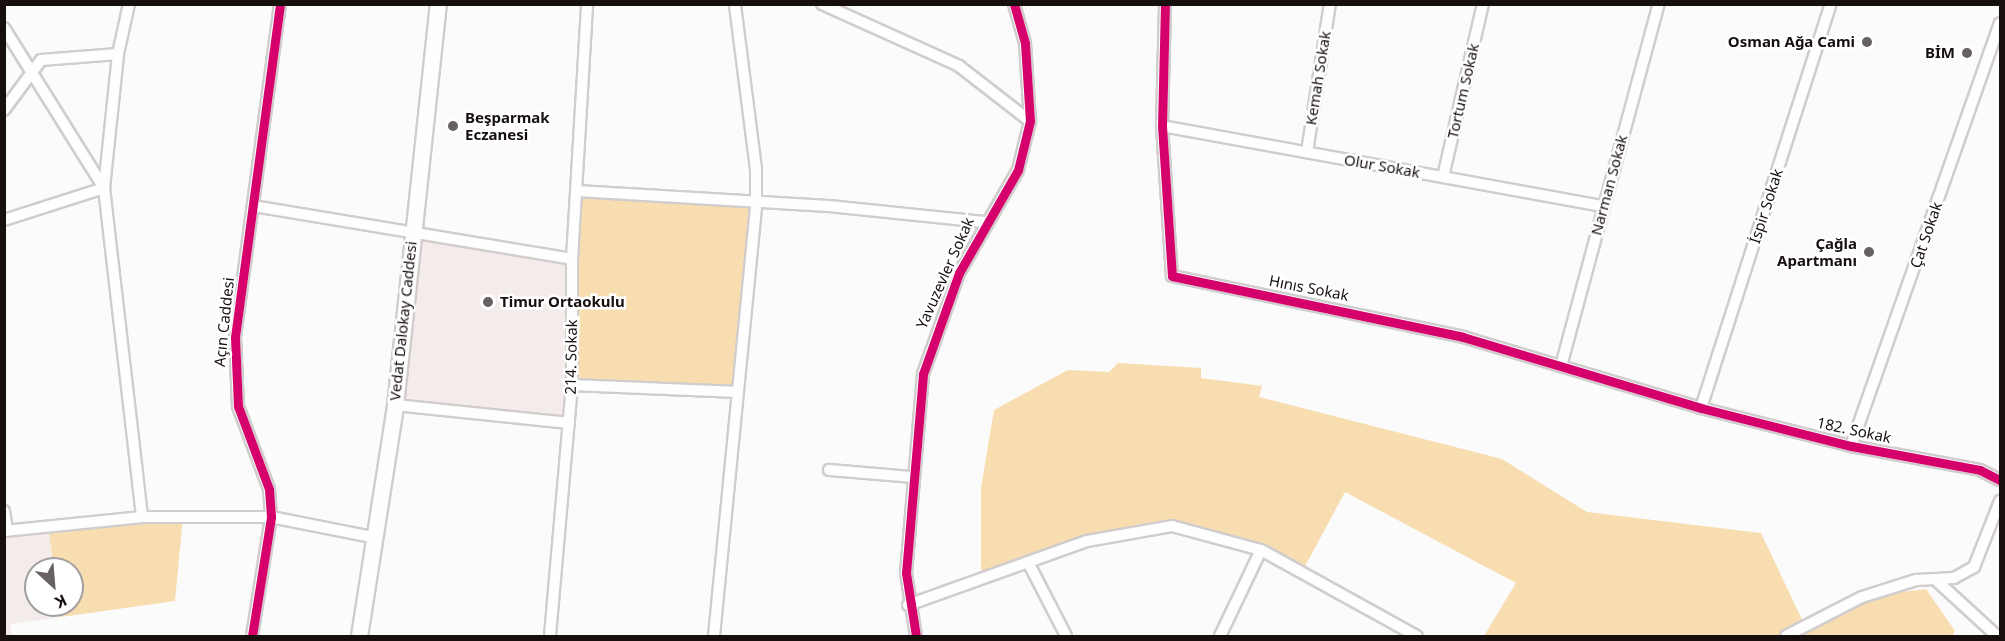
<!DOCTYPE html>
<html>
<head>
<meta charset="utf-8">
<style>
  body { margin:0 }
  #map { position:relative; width:2005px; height:641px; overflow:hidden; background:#fbfbfb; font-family:"Noto Sans",sans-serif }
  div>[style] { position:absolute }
  .built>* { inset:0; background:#f4ebeb }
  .green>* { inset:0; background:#f8ddb0 }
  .roads { filter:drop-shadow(2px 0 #d2cdcd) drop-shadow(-2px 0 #d2cdcd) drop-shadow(0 2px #d2cdcd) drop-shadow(0 -2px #d2cdcd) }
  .street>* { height:10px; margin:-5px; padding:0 5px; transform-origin:5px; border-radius:5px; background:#fefefe }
  .secondary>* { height:15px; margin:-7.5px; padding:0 7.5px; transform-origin:7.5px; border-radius:7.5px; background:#fefefe }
  .cycleway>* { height:9px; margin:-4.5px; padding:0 4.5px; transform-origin:4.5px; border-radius:4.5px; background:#d6006c }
  .dots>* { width:16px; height:16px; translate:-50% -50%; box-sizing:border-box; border:3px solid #fff; border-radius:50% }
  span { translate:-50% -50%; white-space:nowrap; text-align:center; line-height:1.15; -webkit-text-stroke:5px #fff; paint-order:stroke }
  .poi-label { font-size:15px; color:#170e0e; font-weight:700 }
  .right { translate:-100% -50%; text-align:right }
  .left { translate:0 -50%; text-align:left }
  .street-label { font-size:15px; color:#170e0e }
  .frame { position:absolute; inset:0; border:6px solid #170e0e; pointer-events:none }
  .north { position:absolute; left:24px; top:557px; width:60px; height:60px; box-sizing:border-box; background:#fff; border:2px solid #a29f9f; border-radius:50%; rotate:154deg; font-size:16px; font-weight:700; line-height:24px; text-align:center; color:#170e0e }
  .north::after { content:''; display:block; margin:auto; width:21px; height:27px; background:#676161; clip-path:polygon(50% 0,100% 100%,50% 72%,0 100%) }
</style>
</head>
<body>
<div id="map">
  <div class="built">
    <div style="clip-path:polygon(412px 233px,572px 259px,569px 423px,395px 405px)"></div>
    <div style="clip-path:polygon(48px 526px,54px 569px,36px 569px,36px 605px,59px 605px,61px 617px,10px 624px,12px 636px,5px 636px,4px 531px)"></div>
  </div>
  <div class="green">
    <div style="clip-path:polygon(577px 191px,756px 205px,738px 392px,572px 385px)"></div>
    <div style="clip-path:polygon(1118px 363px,1201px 368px,1201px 378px,1262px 386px,1259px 397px,1502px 459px,1587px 512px,1761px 533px,1806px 628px,1862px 597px,1926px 589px,1955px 631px,1952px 636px,1484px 636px,1516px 583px,1345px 492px,1302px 572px,1205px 531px,1131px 529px,981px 579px,981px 488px,994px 410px,1068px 370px,1109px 372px)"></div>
    <div style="clip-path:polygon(183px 517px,175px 601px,61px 617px,59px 605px,72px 605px,72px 569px,54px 569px,48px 526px)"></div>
  </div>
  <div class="roads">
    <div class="street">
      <div style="left:822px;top:4px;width:150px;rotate:24.3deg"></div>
      <div style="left:959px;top:66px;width:90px;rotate:37.8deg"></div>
      <div style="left:1165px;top:4px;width:122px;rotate:91.4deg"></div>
      <div style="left:1162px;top:126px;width:150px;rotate:86.2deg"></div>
      <div style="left:1172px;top:276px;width:297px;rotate:11.8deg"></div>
      <div style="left:1463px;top:337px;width:248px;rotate:16.6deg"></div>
      <div style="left:1701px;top:408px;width:155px;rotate:14.2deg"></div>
      <div style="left:1851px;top:446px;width:131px;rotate:10.5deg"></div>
      <div style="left:1980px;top:470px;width:22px;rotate:27deg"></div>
      <div style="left:4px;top:28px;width:189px;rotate:58deg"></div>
      <div style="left:104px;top:188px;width:331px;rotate:83.4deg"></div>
      <div style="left:4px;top:110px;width:62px;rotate:-53.5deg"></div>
      <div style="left:41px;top:60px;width:77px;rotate:-4.5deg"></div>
      <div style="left:1162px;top:126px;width:447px;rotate:10.3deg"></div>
      <div style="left:1307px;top:152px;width:150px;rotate:-81.2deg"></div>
      <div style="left:1443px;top:177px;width:178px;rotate:-77deg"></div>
      <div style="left:577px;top:191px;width:252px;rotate:3.4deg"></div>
      <div style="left:829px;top:206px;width:156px;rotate:5.9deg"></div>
      <div style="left:253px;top:206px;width:323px;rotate:9.4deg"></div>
      <div style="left:4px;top:220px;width:105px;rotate:-17.7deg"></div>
      <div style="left:104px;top:188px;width:135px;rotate:-84deg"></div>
      <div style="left:118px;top:54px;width:51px;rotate:-77.6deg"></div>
      <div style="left:1561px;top:366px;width:375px;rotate:-74.9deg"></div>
      <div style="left:572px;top:385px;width:166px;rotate:2.4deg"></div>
      <div style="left:395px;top:405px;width:175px;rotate:5.9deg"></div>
      <div style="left:1701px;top:408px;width:424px;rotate:-72.2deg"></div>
      <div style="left:1851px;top:446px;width:448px;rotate:-70.6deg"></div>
      <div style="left:829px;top:470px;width:83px;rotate:4.8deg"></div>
      <div style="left:4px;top:511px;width:20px;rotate:81deg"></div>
      <div style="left:4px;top:531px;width:139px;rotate:-5.8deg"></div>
      <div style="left:142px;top:517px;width:129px"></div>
      <div style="left:271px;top:517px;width:103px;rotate:11.2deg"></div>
      <div style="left:1028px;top:562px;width:83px;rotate:62.8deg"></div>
      <div style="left:1937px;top:581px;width:81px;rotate:42.5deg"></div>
      <div style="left:908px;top:605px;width:190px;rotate:-19.7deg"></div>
      <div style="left:1087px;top:541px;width:86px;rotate:-10deg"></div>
      <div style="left:1172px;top:526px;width:92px;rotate:15.1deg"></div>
      <div style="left:1261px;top:550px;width:178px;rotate:28.9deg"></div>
      <div style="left:252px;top:636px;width:121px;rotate:-80.9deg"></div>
      <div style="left:271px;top:517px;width:28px;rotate:-94deg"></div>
      <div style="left:269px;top:489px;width:89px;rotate:-110.5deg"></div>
      <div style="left:238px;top:406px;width:69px;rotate:-92.5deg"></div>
      <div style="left:235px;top:337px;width:336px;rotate:-82.3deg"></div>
      <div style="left:550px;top:636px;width:252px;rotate:-85deg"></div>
      <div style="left:572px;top:385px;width:126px;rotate:-90deg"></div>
      <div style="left:572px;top:259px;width:255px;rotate:-86.6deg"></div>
      <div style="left:714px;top:636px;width:433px;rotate:-84.4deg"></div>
      <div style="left:756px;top:205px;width:36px;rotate:-90deg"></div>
      <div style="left:756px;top:169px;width:166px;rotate:-97.3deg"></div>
      <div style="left:916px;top:636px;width:64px;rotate:-99deg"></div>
      <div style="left:906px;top:573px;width:200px;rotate:-85.1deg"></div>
      <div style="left:923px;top:374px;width:107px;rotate:-70.4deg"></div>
      <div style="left:959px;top:273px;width:119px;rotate:-60.2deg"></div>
      <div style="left:1018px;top:170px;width:50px;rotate:-76.2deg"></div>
      <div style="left:1030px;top:121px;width:78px;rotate:-93.7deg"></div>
      <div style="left:1025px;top:43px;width:41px;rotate:-105.8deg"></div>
      <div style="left:1220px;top:636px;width:95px;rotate:-64.5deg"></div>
      <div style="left:1786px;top:636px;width:85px;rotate:-27.2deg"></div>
      <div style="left:1862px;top:597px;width:57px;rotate:-17.5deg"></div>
      <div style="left:1916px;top:580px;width:38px;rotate:-3deg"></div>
      <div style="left:1954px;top:578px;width:23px;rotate:-29deg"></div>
      <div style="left:1974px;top:567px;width:71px;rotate:-68.5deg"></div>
    </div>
    <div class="secondary">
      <div style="left:359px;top:636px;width:234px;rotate:-81.1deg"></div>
      <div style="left:395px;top:405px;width:403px;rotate:-83.9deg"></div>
    </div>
  </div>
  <div class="cycleway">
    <div style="left:1165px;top:4px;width:122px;rotate:91.4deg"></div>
    <div style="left:1162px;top:126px;width:150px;rotate:86.2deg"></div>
    <div style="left:1172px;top:276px;width:297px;rotate:11.8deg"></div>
    <div style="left:1463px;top:337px;width:248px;rotate:16.6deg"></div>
    <div style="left:1701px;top:408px;width:155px;rotate:14.2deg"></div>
    <div style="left:1851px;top:446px;width:131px;rotate:10.5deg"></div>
    <div style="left:1980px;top:470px;width:22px;rotate:27deg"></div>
    <div style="left:252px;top:636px;width:121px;rotate:-80.9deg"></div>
    <div style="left:271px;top:517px;width:28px;rotate:-94deg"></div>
    <div style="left:269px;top:489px;width:89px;rotate:-110.5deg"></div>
    <div style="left:238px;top:406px;width:69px;rotate:-92.5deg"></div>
    <div style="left:235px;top:337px;width:336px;rotate:-82.3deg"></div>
    <div style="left:916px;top:636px;width:64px;rotate:-99deg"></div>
    <div style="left:906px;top:573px;width:200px;rotate:-85.1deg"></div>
    <div style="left:923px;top:374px;width:107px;rotate:-70.4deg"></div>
    <div style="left:959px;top:273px;width:119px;rotate:-60.2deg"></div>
    <div style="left:1018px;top:170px;width:50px;rotate:-76.2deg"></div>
    <div style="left:1030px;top:121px;width:78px;rotate:-93.7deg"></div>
    <div style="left:1025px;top:43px;width:41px;rotate:-105.8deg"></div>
  </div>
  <div class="dots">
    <div style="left:1867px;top:42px;background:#676161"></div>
    <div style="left:1967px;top:53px;background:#676161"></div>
    <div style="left:453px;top:126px;background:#676161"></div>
    <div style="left:1869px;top:252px;background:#676161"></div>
    <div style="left:488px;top:302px;background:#676161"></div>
  </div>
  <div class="poi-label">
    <span class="right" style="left:1855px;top:42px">Osman Ağa Cami</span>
    <span class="right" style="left:1955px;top:53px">BİM</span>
    <span class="left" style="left:465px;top:126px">Beşparmak<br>Eczanesi</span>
    <span class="right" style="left:1857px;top:252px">Çağla<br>Apartmanı</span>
    <span class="left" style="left:500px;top:302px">Timur Ortaokulu</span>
  </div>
  <div class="street-label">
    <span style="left:1318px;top:78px;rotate:-81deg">Kemah Sokak</span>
    <span style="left:1463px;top:91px;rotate:-77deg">Tortum Sokak</span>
    <span style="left:1382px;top:166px;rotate:10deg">Olur Sokak</span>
    <span style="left:1609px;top:185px;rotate:-75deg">Narman Sokak</span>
    <span style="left:1766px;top:206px;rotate:-72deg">İspir Sokak</span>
    <span style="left:1926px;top:235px;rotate:-71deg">Çat Sokak</span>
    <span style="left:945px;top:273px;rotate:-66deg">Yavuzevler Sokak</span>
    <span style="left:1309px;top:288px;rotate:11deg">Hınıs Sokak</span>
    <span style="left:403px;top:321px;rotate:-84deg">Vedat Dalokay Caddesi</span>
    <span style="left:224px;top:322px;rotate:-84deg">Açın Caddesi</span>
    <span style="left:571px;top:357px;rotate:-89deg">214. Sokak</span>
    <span style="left:1854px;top:430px;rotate:12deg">182. Sokak</span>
  </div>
  <div class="frame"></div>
  <div class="north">K</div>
</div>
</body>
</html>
